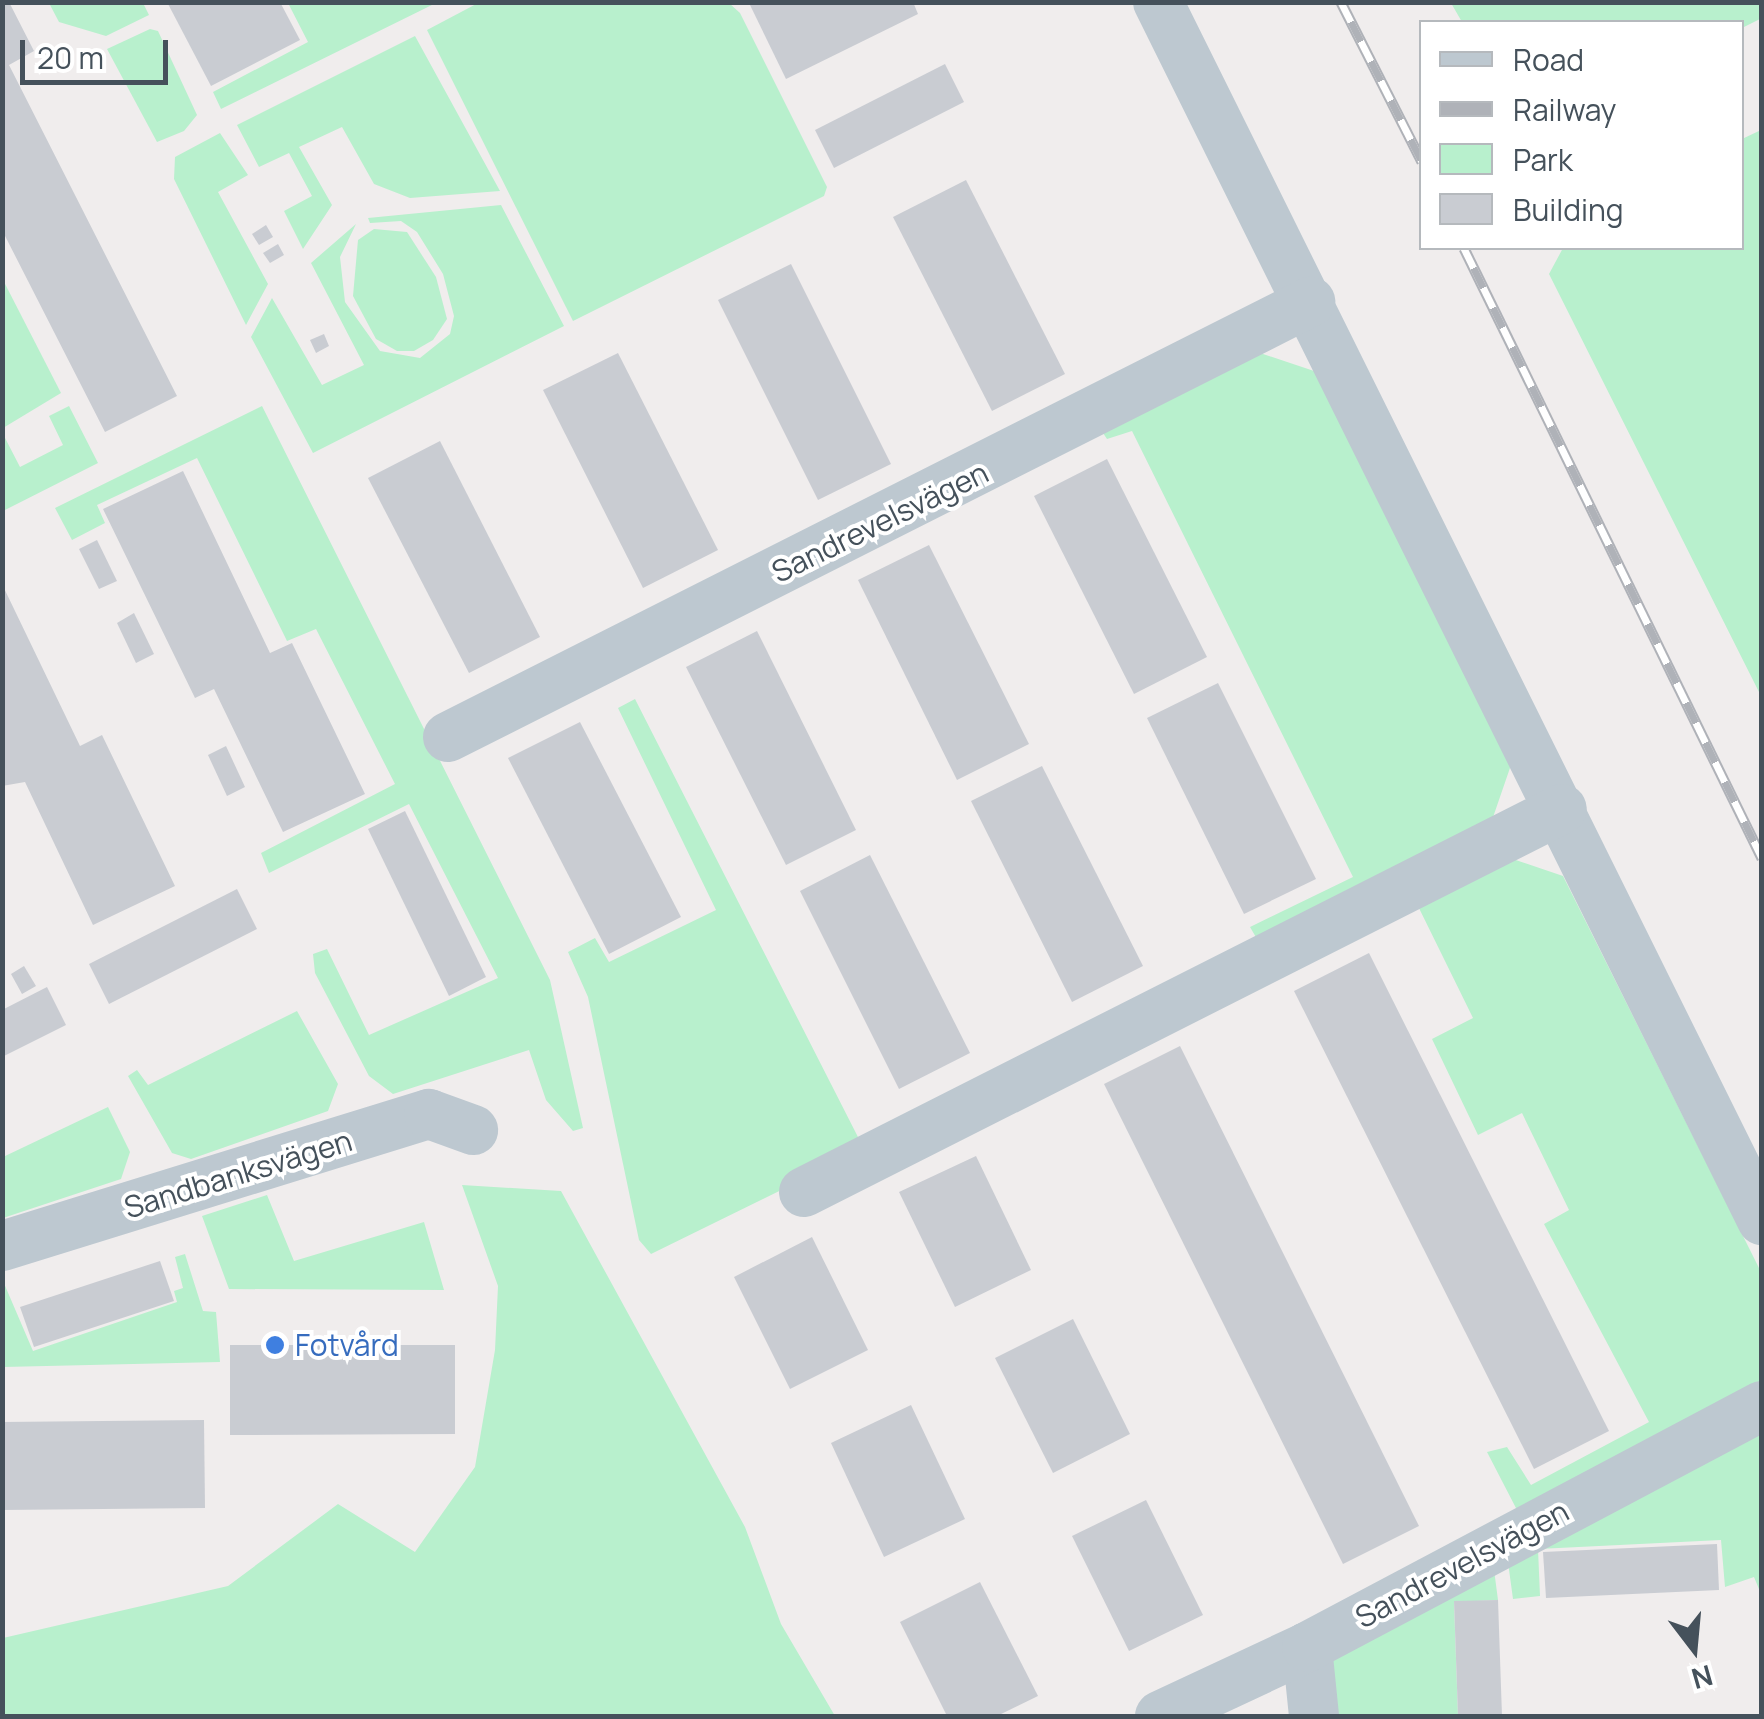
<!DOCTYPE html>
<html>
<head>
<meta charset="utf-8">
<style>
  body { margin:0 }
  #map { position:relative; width:1764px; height:1719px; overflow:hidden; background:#f0eded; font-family:Manrope,sans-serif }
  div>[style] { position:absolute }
  .green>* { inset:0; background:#b8f0cd }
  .building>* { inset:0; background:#c9ccd2 }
  .minor>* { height:50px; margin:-25px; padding:0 25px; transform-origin:25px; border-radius:25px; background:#bdc8d0 }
  .rail>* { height:11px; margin-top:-5.5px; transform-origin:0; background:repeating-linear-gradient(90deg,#fff 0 22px,#afb2b8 0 44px); box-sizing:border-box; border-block:2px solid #afb2b8 }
  .dots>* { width:28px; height:28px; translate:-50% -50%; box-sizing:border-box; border:5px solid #fff; border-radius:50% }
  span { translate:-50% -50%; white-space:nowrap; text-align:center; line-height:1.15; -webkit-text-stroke:8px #fff; paint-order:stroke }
  .street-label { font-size:30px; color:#45515b }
  .shop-label { font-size:30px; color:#366cbe }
  .left { translate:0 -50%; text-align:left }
  .frame { position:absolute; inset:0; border:5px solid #45515b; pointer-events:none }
  .legend { position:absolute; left:1419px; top:20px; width:325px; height:230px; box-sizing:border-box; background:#fff; border:2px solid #b5b9bd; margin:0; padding:12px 18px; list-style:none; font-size:30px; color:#45515b }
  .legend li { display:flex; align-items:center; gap:20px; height:50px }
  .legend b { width:50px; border:2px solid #b5b9bd }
  .north { position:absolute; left:1644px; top:1599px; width:100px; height:100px; -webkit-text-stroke:8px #fff; paint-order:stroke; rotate:164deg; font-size:28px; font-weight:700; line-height:40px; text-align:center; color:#45515b }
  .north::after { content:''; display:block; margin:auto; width:35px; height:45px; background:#45515b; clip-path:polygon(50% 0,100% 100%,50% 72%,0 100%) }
  .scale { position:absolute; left:20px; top:40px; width:148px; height:45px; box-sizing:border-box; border:5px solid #45515b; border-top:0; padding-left:12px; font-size:30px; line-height:35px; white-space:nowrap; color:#45515b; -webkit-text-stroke:8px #fff; paint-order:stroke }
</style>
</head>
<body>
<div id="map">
  <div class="green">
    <div style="clip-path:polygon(480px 2px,729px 3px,740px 13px,827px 187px,824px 196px,573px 321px,427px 30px)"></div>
    <div style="clip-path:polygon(49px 3px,143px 3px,149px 15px,106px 36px,59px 22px)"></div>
    <div style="clip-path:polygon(288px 3px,436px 3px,221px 109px,213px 92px,308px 42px)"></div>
    <div style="clip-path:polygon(1451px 3px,1761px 3px,1762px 18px,1742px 28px,1742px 22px,1462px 22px)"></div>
    <div style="clip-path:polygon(150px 29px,158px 31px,197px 115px,184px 131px,157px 142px,107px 49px)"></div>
    <div style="clip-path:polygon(415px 36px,500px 191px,410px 198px,374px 184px,342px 127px,299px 147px,332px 205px,303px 249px,284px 211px,312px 196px,289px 153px,259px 167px,237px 125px)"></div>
    <div style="clip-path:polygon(1761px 130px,1761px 696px,1549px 274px,1563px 248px,1742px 248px,1742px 139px)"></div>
    <div style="clip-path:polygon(220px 133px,248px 175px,218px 192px,268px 284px,246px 325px,174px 179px,175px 157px)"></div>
    <div style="clip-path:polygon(501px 205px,564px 326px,313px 453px,251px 337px,272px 298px,322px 385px,364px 365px,311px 263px,356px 224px,340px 257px,345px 302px,380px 351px,420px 358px,450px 334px,454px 316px,443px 274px,417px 232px,401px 221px,370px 223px,368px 218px)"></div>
    <div style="clip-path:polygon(374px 229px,407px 232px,436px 277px,447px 319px,433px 340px,414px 351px,397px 351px,376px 339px,353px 296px,358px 240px)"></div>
    <div style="clip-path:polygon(2px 278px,61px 393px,3px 428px,2px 428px)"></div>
    <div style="clip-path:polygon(1254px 351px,1314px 371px,1511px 765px,1490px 826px,1257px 939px,1250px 927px,1353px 877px,1132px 431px,1107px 439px,1099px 427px)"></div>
    <div style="clip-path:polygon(69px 406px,98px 463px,3px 511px,3px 434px,20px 467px,63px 445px,49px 416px)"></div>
    <div style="clip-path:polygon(262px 406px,550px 980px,583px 1128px,573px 1131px,546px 1100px,529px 1050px,393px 1094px,369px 1076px,315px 973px,313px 954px,327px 949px,369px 1035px,498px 978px,409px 804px,269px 873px,261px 853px,395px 784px,316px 629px,287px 641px,197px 458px,97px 505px,105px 523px,72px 540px,55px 508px)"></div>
    <div style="clip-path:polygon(635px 699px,859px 1139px,814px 1174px,651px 1254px,639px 1240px,588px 997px,568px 952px,595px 938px,609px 962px,716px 910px,618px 708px)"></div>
    <div style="clip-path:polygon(1504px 856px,1563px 876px,1761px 1272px,1761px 1392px,1517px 1510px,1487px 1452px,1507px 1447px,1531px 1485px,1649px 1422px,1544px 1224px,1569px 1210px,1522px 1113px,1478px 1135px,1432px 1039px,1473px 1018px,1415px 900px)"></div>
    <div style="clip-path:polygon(297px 1011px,338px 1084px,328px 1111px,191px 1159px,172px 1153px,128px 1076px,137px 1070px,148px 1085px)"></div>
    <div style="clip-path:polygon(108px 1107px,130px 1152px,121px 1179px,3px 1218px,3px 1157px)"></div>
    <div style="clip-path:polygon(462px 1185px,561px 1191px,745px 1527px,781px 1624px,835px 1716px,3px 1716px,3px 1638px,228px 1586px,338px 1504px,415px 1552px,475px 1467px,495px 1350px,498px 1286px)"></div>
    <div style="clip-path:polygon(267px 1195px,294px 1261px,424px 1222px,444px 1290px,229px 1289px,202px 1216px)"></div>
    <div style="clip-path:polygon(185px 1254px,203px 1311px,216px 1312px,220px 1362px,3px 1367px,3px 1281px,33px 1351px,177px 1302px,174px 1291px,183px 1288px,175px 1257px)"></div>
    <div style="clip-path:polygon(1761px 1430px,1761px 1594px,1754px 1577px,1725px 1587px,1721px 1540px,1538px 1549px,1540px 1596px,1513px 1599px,1507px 1555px)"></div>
    <div style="clip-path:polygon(1493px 1562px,1498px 1600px,1454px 1602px,1458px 1716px,1333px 1716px,1330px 1666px,1352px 1631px)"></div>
  </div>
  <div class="building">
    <div style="clip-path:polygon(2px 2px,9px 2px,34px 51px,9px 65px,177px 396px,105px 432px,2px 230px)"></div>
    <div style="clip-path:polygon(167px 2px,280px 2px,300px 40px,211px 86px)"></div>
    <div style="clip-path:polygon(913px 2px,918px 14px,786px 79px,750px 5px)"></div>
    <div style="clip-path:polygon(945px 64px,964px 102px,834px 168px,815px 130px)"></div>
    <div style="clip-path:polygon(966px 180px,1065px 374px,992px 411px,893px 217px)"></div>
    <div style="clip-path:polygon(266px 225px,273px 237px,259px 245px,252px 234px)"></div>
    <div style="clip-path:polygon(278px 244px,284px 255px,270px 263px,263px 253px)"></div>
    <div style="clip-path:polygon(791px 264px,891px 464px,818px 500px,718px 300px)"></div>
    <div style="clip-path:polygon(324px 334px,329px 346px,316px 353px,310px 340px)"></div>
    <div style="clip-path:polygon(618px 353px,718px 550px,643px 588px,543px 390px)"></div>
    <div style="clip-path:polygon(440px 441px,540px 637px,469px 673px,368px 478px)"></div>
    <div style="clip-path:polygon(1107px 459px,1207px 657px,1134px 694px,1034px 496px)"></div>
    <div style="clip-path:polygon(183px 471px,270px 653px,292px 643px,365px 794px,283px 832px,214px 689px,195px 698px,103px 509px)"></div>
    <div style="clip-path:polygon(97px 540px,117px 581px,99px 589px,79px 549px)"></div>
    <div style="clip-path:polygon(929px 545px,1029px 744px,957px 780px,858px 580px)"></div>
    <div style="clip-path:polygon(2px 584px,80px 746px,102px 735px,175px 886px,93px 925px,25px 782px,2px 786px)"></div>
    <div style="clip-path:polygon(134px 613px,154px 654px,136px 663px,117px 623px)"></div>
    <div style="clip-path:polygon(757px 631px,856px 830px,786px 865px,686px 667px)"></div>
    <div style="clip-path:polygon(1218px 683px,1316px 879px,1244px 914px,1147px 718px)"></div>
    <div style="clip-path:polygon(580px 722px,681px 917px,609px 954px,508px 758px)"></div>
    <div style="clip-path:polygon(226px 746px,245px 787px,227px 796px,208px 755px)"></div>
    <div style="clip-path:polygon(1042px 766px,1143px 966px,1072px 1002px,971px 801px)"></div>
    <div style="clip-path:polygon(405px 811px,486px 977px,449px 996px,368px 829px)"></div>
    <div style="clip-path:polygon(870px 855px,970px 1053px,899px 1089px,800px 891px)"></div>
    <div style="clip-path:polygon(237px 889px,257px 929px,109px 1004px,89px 964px)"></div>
    <div style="clip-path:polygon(1369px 953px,1609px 1431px,1534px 1469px,1294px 991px)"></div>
    <div style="clip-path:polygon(24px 966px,36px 986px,22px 994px,11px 974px)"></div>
    <div style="clip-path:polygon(47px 987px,66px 1025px,2px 1057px,2px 1010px)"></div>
    <div style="clip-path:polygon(1180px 1046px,1419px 1526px,1343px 1564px,1104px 1084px)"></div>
    <div style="clip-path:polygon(976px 1156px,1031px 1270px,955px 1307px,899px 1192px)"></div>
    <div style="clip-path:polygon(812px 1237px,868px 1350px,790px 1389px,734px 1277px)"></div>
    <div style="clip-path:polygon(160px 1261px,174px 1301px,34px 1347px,20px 1307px)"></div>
    <div style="clip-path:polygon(1073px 1319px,1130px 1434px,1053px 1473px,995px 1358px)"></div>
    <div style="clip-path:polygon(230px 1345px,455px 1345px,455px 1434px,230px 1435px)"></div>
    <div style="clip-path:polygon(911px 1405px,965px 1519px,884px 1557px,831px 1443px)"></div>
    <div style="clip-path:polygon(204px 1420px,205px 1508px,2px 1510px,2px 1422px)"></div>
    <div style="clip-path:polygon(1146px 1500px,1203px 1615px,1129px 1651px,1072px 1536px)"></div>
    <div style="clip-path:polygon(1717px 1544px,1719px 1590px,1546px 1598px,1543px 1552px)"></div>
    <div style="clip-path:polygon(980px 1582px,1038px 1696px,997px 1716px,947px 1716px,900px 1622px)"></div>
    <div style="clip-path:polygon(1498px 1600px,1502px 1716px,1458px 1716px,1454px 1601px)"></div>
  </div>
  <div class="minor">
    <div style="left:1158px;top:2px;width:1360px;rotate:63.62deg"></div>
    <div style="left:448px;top:737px;width:966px;rotate:-26.78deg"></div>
    <div style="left:804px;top:1192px;width:849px;rotate:-26.81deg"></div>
    <div style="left:2px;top:1246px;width:447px;rotate:-17.2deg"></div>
    <div style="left:429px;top:1114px;width:47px;rotate:20deg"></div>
    <div style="left:1307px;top:1647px;width:69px;rotate:84.2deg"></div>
    <div style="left:1160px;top:1716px;width:162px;rotate:-25.1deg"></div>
    <div style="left:1307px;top:1647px;width:515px;rotate:-27.91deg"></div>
  </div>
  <div class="rail">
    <div style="left:1341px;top:2px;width:179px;rotate:63.1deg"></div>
    <div style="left:1464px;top:248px;width:679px;rotate:63.96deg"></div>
  </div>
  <div class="dots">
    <div style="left:275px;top:1345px;background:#3f7fe0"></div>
  </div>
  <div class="street-label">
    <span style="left:880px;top:522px;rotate:-26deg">Sandrevelsvägen</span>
    <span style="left:238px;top:1174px;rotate:-17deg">Sandbanksvägen</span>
    <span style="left:1462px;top:1564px;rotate:-28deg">Sandrevelsvägen</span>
  </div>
  <div class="shop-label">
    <span class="left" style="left:295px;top:1345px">Fotvård</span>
  </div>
  <div class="frame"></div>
  <ul class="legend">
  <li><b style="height:12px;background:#bdc8d0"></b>Road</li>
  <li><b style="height:12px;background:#afb2b8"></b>Railway</li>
  <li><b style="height:28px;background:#b8f0cd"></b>Park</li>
  <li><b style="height:28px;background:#c9ccd2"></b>Building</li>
  </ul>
  <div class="north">N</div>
  <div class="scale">20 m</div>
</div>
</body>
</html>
